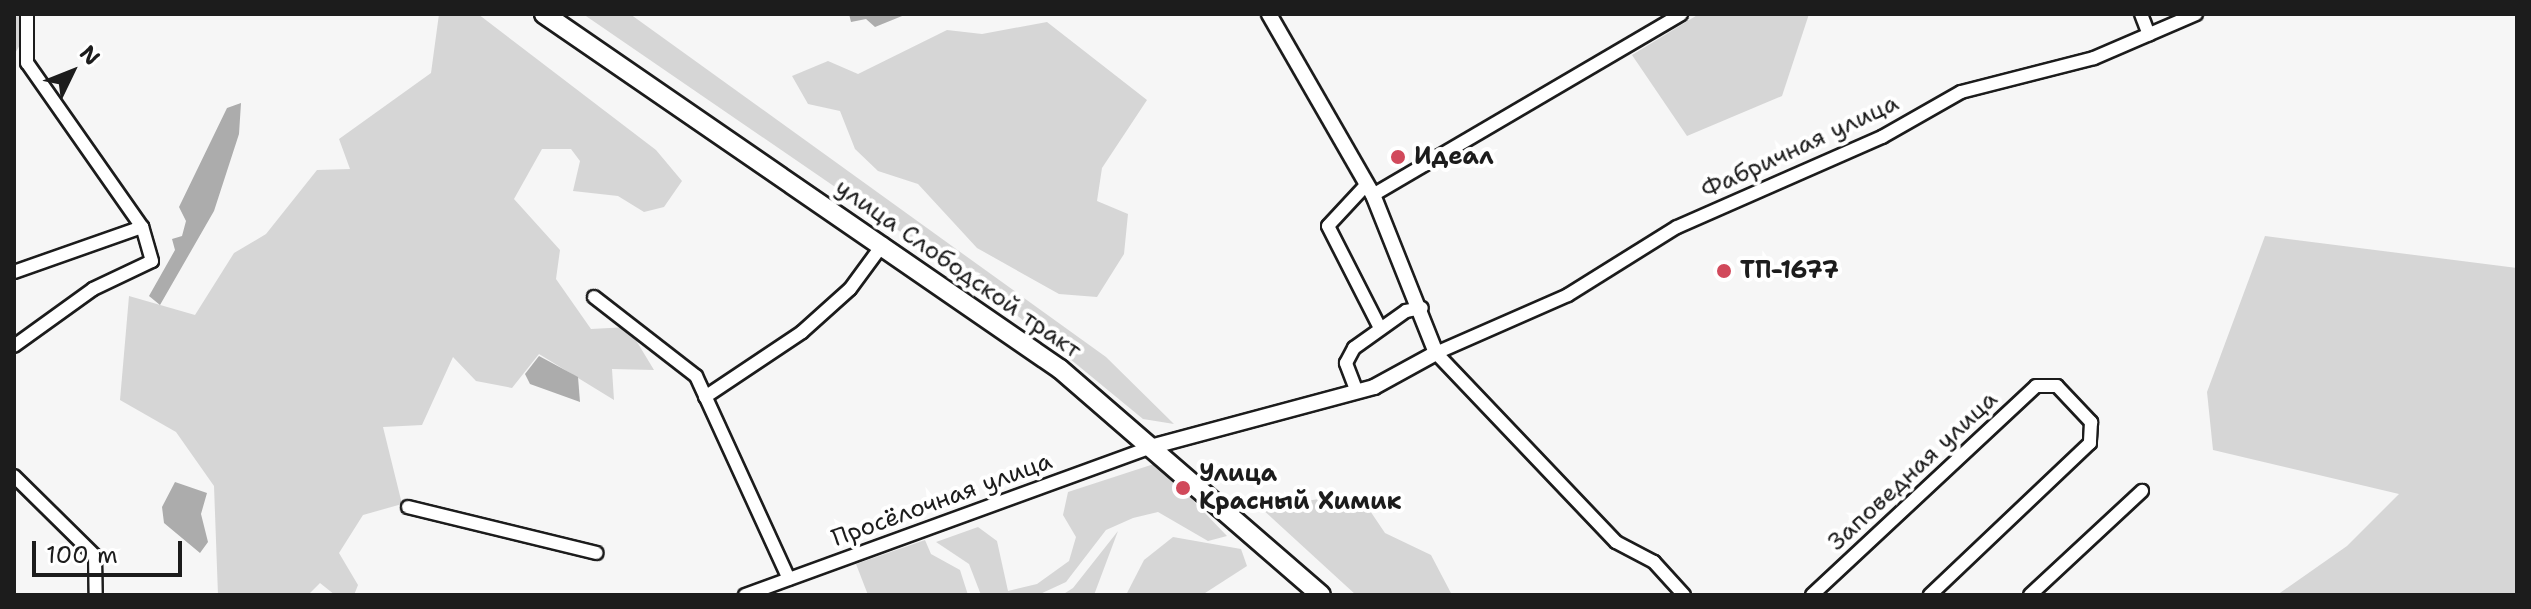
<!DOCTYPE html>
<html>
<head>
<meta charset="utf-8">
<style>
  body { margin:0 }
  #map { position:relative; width:2531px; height:609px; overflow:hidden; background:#f6f6f6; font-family:"Shantell Sans",sans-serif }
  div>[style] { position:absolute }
  .green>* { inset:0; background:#d6d6d6 }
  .water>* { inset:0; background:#acacac }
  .roads { filter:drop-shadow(2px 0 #1c1c1c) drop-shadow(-2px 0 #1c1c1c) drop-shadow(0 2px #1c1c1c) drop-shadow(0 -2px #1c1c1c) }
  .minor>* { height:12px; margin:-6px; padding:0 6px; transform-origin:6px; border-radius:6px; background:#fff }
  .tertiary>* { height:14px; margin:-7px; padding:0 7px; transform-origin:7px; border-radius:7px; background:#fff }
  .primary>* { height:18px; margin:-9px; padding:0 9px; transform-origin:9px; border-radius:9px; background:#fff }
  .dots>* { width:22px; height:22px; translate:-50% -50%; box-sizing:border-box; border:4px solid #fff; border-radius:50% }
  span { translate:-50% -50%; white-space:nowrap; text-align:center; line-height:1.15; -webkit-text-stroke:8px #fff; paint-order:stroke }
  .street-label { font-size:24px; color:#1c1c1c }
  .poi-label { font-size:24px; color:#1c1c1c; font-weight:700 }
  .left { translate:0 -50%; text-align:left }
  .frame { position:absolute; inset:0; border:16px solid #1c1c1c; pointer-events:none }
  .north { position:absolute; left:32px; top:32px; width:80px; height:80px; -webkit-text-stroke:6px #fff; paint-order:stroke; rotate:47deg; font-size:22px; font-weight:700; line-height:32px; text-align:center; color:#1c1c1c }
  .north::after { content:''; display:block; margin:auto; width:28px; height:36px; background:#1c1c1c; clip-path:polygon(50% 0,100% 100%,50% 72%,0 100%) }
  .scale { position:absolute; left:32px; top:541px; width:150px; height:36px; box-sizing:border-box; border:4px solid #1c1c1c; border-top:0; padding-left:10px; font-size:24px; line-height:28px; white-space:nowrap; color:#1c1c1c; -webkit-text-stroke:6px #fff; paint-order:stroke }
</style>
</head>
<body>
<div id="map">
  <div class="green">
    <div style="clip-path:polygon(26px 14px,29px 30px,14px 55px,14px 17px)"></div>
    <div style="clip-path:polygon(439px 14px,478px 14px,656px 150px,682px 181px,664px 207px,644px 212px,618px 196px,573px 191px,580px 161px,571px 149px,542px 149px,514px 199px,560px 250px,556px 279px,591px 329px,628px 327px,654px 370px,612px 369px,614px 400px,539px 354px,512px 388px,476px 381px,453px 357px,422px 425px,383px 427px,402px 504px,363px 515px,339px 553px,358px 585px,354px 595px,335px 595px,320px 583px,308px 595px,218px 595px,214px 486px,176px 432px,120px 400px,129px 296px,195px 315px,234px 253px,266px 234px,317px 170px,350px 169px,339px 139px,431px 73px)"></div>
    <div style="clip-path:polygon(583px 14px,630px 14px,1106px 357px,1174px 424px,1143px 419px,991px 294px)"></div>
    <div style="clip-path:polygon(1699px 14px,1809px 14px,1782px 96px,1687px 136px,1632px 55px)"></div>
    <div style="clip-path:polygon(1047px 22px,1147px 100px,1102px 168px,1097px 201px,1128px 214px,1124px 254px,1097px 297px,1059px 294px,977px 248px,918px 184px,878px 171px,855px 149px,840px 111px,808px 104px,792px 76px,828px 61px,858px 74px,947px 30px,982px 34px)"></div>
    <div style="clip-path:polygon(2265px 236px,2517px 268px,2517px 595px,2277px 595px,2347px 546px,2399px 494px,2213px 450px,2207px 392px)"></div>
    <div style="clip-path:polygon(1157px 463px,1227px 536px,1208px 541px,1158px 512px,1133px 518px,1106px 530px,1066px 582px,1038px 595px,981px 595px,969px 564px,936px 542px,978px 527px,997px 541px,1008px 591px,1037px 584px,1069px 561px,1076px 537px,1063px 515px,1068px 492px)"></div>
    <div style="clip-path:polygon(1358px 493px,1385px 533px,1431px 555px,1452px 595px,1356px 595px,1261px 508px)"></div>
    <div style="clip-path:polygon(1118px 531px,1094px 595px,1062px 595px,1073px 588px)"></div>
    <div style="clip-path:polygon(1173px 537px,1241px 549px,1247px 566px,1202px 595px,1126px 595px,1144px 560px)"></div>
    <div style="clip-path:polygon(925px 540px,931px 554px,960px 570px,968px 595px,868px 595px,856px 564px)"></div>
  </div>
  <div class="water">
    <div style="clip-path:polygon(849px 14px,907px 14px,875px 27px,866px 19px,851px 22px)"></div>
    <div style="clip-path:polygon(241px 103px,239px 134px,214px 211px,160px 305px,149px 296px,175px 250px,172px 239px,182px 236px,186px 221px,179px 207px,227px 108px)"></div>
    <div style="clip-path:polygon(539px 356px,578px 377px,580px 402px,530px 384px,525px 374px)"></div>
    <div style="clip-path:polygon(175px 482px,207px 493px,201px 514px,208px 542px,200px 553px,164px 523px,162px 507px)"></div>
  </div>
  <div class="roads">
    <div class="minor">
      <div style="left:2141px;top:14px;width:22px;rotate:69deg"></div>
      <div style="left:1367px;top:184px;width:57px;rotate:132.9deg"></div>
      <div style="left:1328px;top:226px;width:114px;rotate:63deg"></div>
      <div style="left:1373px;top:195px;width:357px;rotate:-30.4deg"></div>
      <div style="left:14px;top:272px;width:136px;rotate:-19.4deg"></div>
      <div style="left:594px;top:297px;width:129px;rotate:37.8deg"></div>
      <div style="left:696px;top:376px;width:223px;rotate:65.4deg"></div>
      <div style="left:14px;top:346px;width:97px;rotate:-35.8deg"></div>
      <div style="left:93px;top:289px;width:65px;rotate:-25.4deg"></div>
      <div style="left:152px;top:261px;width:35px;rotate:-106deg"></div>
      <div style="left:142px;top:227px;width:200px;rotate:-125deg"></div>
      <div style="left:27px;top:63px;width:49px;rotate:-90deg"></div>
      <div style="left:1357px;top:392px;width:31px;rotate:-111deg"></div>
      <div style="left:1346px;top:363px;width:17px;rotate:-62deg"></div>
      <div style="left:1354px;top:348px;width:64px;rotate:-35.4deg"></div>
      <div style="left:1406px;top:311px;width:16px;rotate:-11deg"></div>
      <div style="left:705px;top:397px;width:117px;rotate:-33.8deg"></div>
      <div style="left:802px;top:332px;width:64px;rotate:-41.9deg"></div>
      <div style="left:850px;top:289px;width:56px;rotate:-53.7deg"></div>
      <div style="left:14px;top:476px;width:114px;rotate:44.6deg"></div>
      <div style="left:95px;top:556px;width:39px;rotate:89deg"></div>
      <div style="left:408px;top:507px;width:194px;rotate:13.7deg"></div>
      <div style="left:745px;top:595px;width:435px;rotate:-20deg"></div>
      <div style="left:1684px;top:595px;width:45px;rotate:-132.3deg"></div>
      <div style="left:1654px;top:562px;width:43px;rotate:-152.2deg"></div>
      <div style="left:1616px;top:542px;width:261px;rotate:-133.6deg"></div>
      <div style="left:1436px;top:353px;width:144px;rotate:-23.7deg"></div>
      <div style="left:1568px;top:295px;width:128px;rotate:-32deg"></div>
      <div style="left:1677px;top:227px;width:224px;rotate:-23.7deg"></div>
      <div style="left:1882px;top:137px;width:91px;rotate:-29.7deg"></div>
      <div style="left:1961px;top:92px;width:137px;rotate:-14.3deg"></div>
      <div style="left:2094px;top:58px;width:111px;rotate:-23.3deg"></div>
      <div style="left:1812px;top:595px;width:306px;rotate:-43deg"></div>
      <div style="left:2036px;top:386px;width:21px"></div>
      <div style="left:2057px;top:386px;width:50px;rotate:46.6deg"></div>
      <div style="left:2091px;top:422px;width:21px;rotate:93deg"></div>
      <div style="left:2090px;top:443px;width:221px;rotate:136.5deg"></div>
      <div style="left:2030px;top:595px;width:153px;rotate:-42.9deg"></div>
    </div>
    <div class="tertiary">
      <div style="left:1154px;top:446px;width:228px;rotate:-15deg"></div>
      <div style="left:1374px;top:387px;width:71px;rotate:-28.7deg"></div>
      <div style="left:1436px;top:353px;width:170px;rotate:-111.7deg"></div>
      <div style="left:1373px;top:195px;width:209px;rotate:-119.9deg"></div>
    </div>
    <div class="primary">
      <div style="left:544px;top:14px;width:626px;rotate:34.53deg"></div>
      <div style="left:1060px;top:369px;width:345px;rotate:40.9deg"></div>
    </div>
  </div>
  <div class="dots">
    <div style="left:1398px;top:157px;background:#d1495b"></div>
    <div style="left:1724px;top:271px;background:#d1495b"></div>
    <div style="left:1183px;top:488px;background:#d1495b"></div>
  </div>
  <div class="street-label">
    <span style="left:1800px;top:147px;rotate:-25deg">Фабричная улица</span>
    <span style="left:958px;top:269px;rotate:35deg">улица Слободской тракт</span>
    <span style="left:1913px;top:471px;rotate:-43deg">Заповедная улица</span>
    <span style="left:942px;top:500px;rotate:-20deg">Просёлочная улица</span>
  </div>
  <div class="poi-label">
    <span class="left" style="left:1414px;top:157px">Идеал</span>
    <span class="left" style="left:1740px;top:271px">ТП-1677</span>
    <span class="left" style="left:1199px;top:488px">Улица<br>Красный Химик</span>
  </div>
  <div class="frame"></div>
  <div class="north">N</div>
  <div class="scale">100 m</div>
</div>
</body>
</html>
